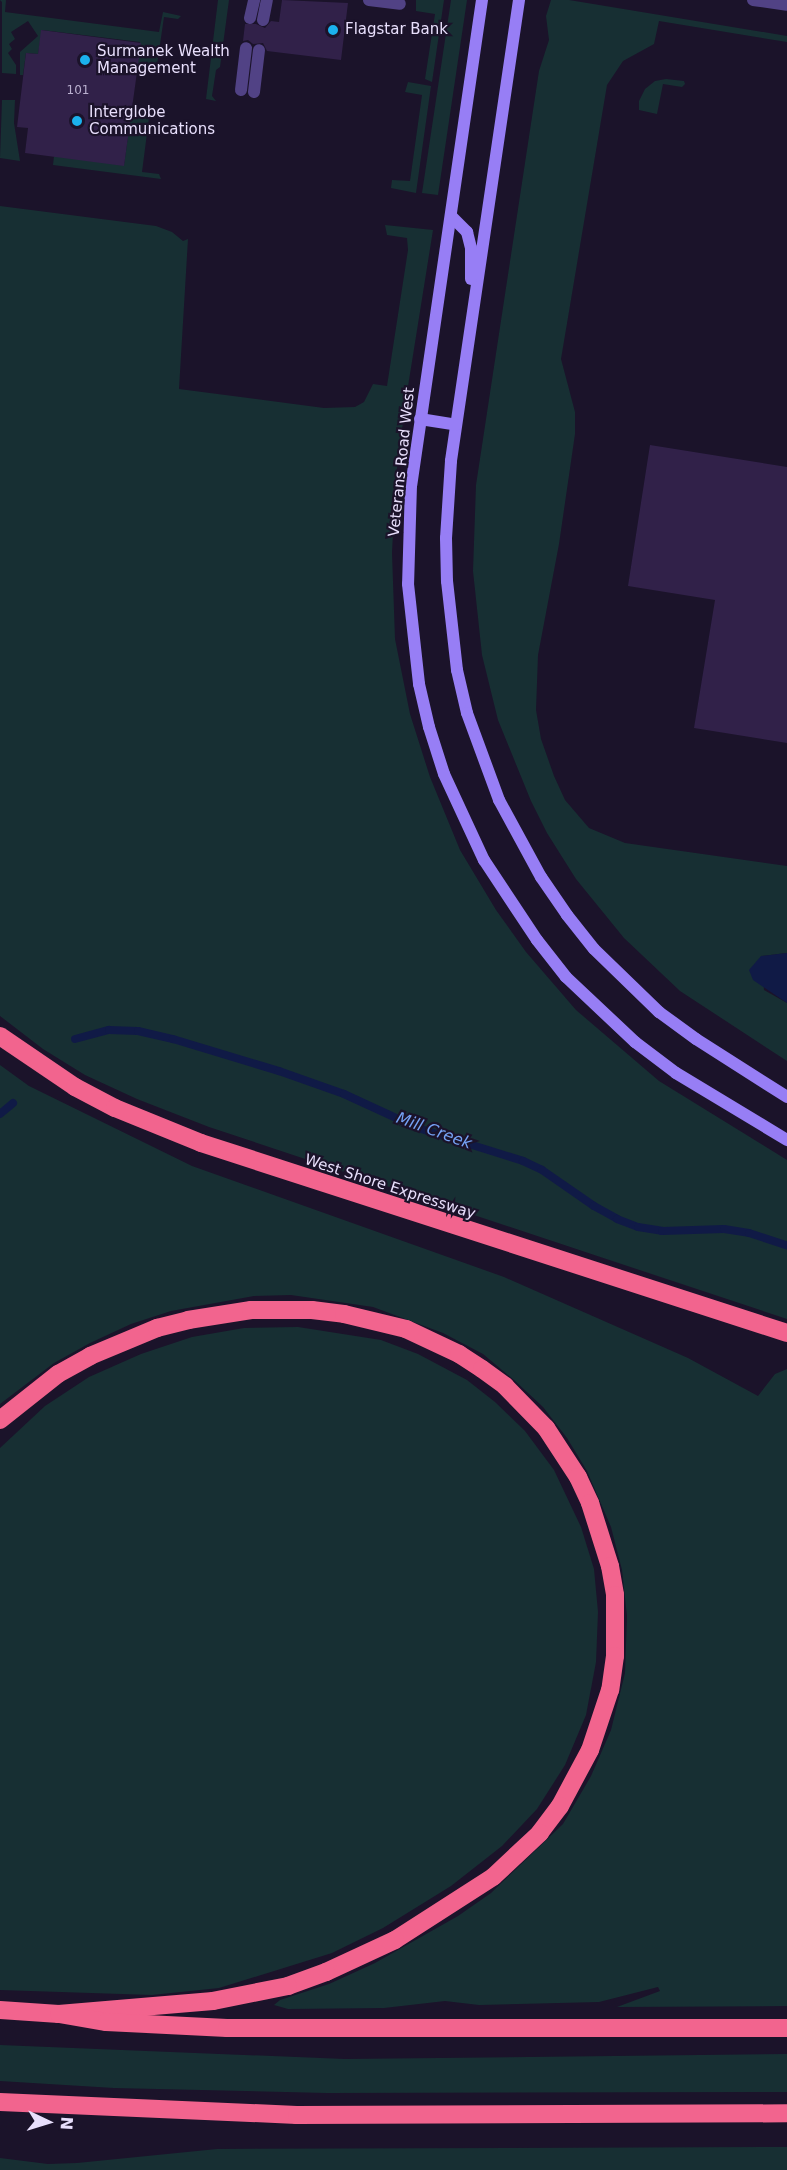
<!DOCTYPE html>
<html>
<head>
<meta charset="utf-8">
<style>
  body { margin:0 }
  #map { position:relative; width:787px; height:2170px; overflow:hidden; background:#1b132a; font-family:"DejaVu Sans",sans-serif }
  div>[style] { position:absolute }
  .green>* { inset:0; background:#172f33 }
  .water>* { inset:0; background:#101a46 }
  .stream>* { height:8px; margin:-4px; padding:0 4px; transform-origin:4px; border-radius:4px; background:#101a46 }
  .building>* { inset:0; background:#312149 }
  .lane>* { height:12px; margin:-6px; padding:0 6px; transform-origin:6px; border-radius:6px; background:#514285 }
  .secondary>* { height:12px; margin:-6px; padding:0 6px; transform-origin:6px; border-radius:6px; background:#977ef5 }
  .highway>* { height:18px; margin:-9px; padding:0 9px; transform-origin:9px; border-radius:9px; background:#f2648e }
  .dots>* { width:16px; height:16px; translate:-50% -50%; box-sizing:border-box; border:3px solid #1b132a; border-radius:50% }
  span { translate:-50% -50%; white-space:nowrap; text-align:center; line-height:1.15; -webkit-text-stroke:4.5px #1b132a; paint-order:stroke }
  .number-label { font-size:12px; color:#bab0cf }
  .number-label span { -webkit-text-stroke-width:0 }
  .poi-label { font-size:15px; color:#e8dffc }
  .left { translate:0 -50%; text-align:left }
  .street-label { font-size:15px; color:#e8dffc }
  .water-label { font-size:16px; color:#75a2f4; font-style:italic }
  .north { position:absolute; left:18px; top:2092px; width:60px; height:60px; -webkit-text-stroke:4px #1b132a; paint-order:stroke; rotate:94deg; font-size:16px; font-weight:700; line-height:24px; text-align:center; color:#e8dffc }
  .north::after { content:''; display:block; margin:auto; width:21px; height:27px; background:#e8dffc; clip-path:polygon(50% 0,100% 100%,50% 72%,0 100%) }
</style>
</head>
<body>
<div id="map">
  <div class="green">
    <div style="clip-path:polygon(0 0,6px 0,5px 12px,159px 32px,163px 12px,181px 16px,178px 19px,164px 17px,156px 72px,137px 70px,140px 42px,42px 30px,38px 54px,26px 53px,23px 75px,20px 75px,20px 52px,38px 36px,28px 21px,11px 32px,15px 39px,9px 44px,12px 49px,8px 53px,16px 65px,16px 74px,2px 73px,2px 2px)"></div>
    <div style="clip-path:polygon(218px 0,229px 0,220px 67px,216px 70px,212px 96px,216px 101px,206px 99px)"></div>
    <div style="clip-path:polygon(416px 0,444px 0,432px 82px,425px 79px,435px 14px,416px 11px)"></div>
    <div style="clip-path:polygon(451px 0,467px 0,438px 195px,422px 193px)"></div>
    <div style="clip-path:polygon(551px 0,569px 0,787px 36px,787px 42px,659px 21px,654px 44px,623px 61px,607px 85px,561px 359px,575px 412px,575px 434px,559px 544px,538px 655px,536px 710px,541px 739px,554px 776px,565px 800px,589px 828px,625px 843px,787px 866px,787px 953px,761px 956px,764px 990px,787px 1003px,787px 1061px,680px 991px,624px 938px,576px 879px,547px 833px,531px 801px,498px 720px,482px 655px,473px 571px,476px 485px,539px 71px,549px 40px,546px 16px)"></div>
    <div style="clip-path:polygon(666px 79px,684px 81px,685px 84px,682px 87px,663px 84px,657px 114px,639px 110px,639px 101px,645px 89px,655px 81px)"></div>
    <div style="clip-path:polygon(408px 82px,431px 86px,416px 193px,391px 188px,392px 180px,410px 181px,422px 95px,405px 92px)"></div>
    <div style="clip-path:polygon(2px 100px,15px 100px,14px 123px,20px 161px,0 158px)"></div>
    <div style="clip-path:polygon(132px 108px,150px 110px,142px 172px,159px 174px,161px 179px,53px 165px,54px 156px,124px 165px)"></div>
    <div style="clip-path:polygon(0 206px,156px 226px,172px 232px,183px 241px,188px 239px,179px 389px,324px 408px,355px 407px,364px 402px,373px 384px,387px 386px,408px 250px,407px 238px,387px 235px,385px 225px,433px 230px,406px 399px,396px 476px,392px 553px,395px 639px,410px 714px,430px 777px,460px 850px,496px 910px,526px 952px,576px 1010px,659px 1081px,787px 1160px,787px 1319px,209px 1127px,137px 1099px,85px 1075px,43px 1049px,0 1016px)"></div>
    <div style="clip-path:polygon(0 1065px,29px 1086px,192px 1166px,504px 1277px,688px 1358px,758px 1396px,775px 1374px,787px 1369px,787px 2006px,617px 2007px,660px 1991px,658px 1987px,599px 2002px,479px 2005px,445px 2001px,384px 2008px,288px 2009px,274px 2005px,280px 2000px,329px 1984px,375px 1963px,458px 1916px,491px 1893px,563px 1824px,591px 1776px,611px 1730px,625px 1673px,627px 1616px,622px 1570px,611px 1527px,587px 1471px,567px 1438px,543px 1407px,514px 1380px,483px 1354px,443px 1333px,373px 1307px,291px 1295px,254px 1296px,171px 1311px,131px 1324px,90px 1343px,54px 1363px,0 1404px)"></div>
    <div style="clip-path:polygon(298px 1327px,381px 1340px,418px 1354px,467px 1380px,495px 1402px,525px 1431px,554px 1470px,581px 1527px,594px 1569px,598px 1612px,596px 1662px,586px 1715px,565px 1765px,537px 1809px,502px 1846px,451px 1886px,383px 1928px,332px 1953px,219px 1988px,152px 1995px,0 1990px,0 1448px,45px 1406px,89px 1377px,141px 1354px,192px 1337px,244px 1328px)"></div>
    <div style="clip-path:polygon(0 2045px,345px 2059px,787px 2054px,787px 2092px,327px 2093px,114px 2088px,0 2081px)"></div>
    <div style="clip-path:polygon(787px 2147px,787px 2170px,0 2170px,0 2158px,48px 2164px,77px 2163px,217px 2149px)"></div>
  </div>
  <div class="water">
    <div style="clip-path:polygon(787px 953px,787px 1003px,753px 980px,749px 970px,761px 956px)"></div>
  </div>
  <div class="stream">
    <div style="left:75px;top:1039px;width:35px;rotate:-15deg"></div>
    <div style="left:109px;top:1030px;width:29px;rotate:2deg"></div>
    <div style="left:138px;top:1031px;width:36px;rotate:13deg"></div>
    <div style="left:173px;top:1039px;width:111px;rotate:16.8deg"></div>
    <div style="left:279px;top:1071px;width:69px;rotate:19.5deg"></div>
    <div style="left:344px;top:1094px;width:81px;rotate:24.7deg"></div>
    <div style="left:418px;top:1128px;width:110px;rotate:17.4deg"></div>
    <div style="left:523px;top:1161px;width:21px;rotate:25deg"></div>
    <div style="left:542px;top:1170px;width:63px;rotate:34.7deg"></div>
    <div style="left:594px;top:1206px;width:26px;rotate:29deg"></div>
    <div style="left:617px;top:1219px;width:22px;rotate:21deg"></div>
    <div style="left:638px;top:1227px;width:24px;rotate:9deg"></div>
    <div style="left:662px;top:1231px;width:62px;rotate:-1.8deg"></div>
    <div style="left:724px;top:1229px;width:25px;rotate:9deg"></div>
    <div style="left:749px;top:1233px;width:40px;rotate:18deg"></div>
    <div style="left:0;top:1114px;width:17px;rotate:-40deg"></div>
  </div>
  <div class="building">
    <div style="clip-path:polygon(282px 0,348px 3px,341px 60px,267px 51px,263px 43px,253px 44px,248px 40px,243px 41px,245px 24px,256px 24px,265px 28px,271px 21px,279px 22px)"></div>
    <div style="clip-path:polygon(41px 30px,141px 43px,124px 166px,25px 153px,28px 128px,17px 127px,26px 53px,38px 54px)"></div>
    <div style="clip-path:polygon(650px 445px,787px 467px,787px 743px,694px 728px,715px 600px,628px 586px)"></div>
  </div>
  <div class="lane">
    <div style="left:369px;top:0;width:31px;rotate:7deg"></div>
    <div style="left:753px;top:0;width:34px;rotate:8deg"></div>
    <div style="left:250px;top:18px;width:18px;rotate:-77deg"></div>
    <div style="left:263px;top:20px;width:20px;rotate:-79deg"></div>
    <div style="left:241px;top:90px;width:42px;rotate:-83.2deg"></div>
    <div style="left:254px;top:92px;width:42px;rotate:-83.2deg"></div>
  </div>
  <div class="secondary">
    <div style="left:482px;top:0;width:490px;rotate:98.3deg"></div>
    <div style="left:411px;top:485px;width:99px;rotate:91.7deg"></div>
    <div style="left:408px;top:584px;width:101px;rotate:83.7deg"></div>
    <div style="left:419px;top:684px;width:44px;rotate:76.9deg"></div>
    <div style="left:429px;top:727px;width:49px;rotate:72.3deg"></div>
    <div style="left:444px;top:774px;width:95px;rotate:65.1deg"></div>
    <div style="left:484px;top:860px;width:96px;rotate:56.5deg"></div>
    <div style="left:537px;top:940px;width:47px;rotate:51.9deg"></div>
    <div style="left:566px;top:977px;width:95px;rotate:43.3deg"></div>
    <div style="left:635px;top:1042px;width:51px;rotate:37.1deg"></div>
    <div style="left:676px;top:1073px;width:130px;rotate:31.1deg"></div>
    <div style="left:519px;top:0;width:466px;rotate:98.4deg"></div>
    <div style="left:451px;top:461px;width:77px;rotate:93.7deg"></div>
    <div style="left:446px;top:538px;width:43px;rotate:88.7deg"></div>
    <div style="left:447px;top:581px;width:90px;rotate:83.6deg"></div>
    <div style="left:457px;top:670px;width:44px;rotate:76.9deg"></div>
    <div style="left:467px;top:713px;width:93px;rotate:69.8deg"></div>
    <div style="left:499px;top:800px;width:88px;rotate:61.4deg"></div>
    <div style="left:541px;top:877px;width:46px;rotate:55.6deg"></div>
    <div style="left:567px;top:915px;width:43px;rotate:51.5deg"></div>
    <div style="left:594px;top:949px;width:91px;rotate:44.1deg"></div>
    <div style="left:659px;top:1012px;width:46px;rotate:36.1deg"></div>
    <div style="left:696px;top:1039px;width:108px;rotate:32.5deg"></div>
    <div style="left:451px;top:216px;width:23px;rotate:45deg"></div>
    <div style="left:467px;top:232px;width:16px;rotate:76deg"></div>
    <div style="left:471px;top:248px;width:31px;rotate:90deg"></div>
    <div style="left:420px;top:419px;width:36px;rotate:9deg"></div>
  </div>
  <div class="highway">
    <div style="left:0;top:1036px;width:91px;rotate:34.2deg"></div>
    <div style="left:75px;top:1087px;width:45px;rotate:27.7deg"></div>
    <div style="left:115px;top:1108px;width:93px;rotate:22.1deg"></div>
    <div style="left:201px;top:1143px;width:616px;rotate:17.96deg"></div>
    <div style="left:0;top:1420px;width:74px;rotate:-38.4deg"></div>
    <div style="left:58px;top:1374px;width:37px;rotate:-29deg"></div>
    <div style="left:90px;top:1356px;width:73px;rotate:-22.7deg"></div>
    <div style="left:157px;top:1328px;width:32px;rotate:-14deg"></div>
    <div style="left:188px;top:1320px;width:64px;rotate:-9deg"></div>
    <div style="left:251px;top:1310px;width:61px"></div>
    <div style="left:312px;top:1310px;width:32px;rotate:7deg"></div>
    <div style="left:344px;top:1314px;width:64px;rotate:13.6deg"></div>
    <div style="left:406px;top:1329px;width:59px;rotate:25.3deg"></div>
    <div style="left:459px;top:1354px;width:27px;rotate:33deg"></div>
    <div style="left:482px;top:1369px;width:29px;rotate:36deg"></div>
    <div style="left:505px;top:1386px;width:59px;rotate:45.7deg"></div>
    <div style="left:546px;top:1428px;width:59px;rotate:56.9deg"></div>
    <div style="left:578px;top:1477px;width:29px;rotate:65deg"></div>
    <div style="left:590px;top:1503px;width:66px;rotate:72.4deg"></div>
    <div style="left:610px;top:1566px;width:29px;rotate:80deg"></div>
    <div style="left:615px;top:1595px;width:61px;rotate:90deg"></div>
    <div style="left:615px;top:1656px;width:34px;rotate:98deg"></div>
    <div style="left:610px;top:1690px;width:63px;rotate:108.4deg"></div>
    <div style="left:590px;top:1750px;width:64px;rotate:118.2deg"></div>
    <div style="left:560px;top:1806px;width:34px;rotate:127deg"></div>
    <div style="left:540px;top:1833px;width:64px;rotate:136.9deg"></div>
    <div style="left:493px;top:1877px;width:117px;rotate:147.3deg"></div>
    <div style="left:395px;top:1940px;width:76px;rotate:155.1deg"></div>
    <div style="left:326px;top:1972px;width:40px;rotate:159.8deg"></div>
    <div style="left:288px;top:1986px;width:76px;rotate:168.7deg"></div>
    <div style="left:213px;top:2001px;width:155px;rotate:175.2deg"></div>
    <div style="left:0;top:2010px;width:59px;rotate:3.9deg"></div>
    <div style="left:59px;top:2014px;width:48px;rotate:9.7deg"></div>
    <div style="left:106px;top:2022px;width:121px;rotate:2.8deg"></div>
    <div style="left:227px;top:2028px;width:560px"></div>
    <div style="left:0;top:2102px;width:297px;rotate:2.5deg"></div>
    <div style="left:297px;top:2115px;width:490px;rotate:-0.2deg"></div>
  </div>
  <div class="dots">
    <div style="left:333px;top:30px;background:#1bb1ed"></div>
    <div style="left:85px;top:60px;background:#1bb1ed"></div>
    <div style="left:77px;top:121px;background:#1bb1ed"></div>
  </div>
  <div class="number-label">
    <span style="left:78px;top:91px">101</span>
  </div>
  <div class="poi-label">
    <span class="left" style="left:345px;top:30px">Flagstar Bank</span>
    <span class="left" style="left:97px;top:60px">Surmanek Wealth<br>Management</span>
    <span class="left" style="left:89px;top:121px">Interglobe<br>Communications</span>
  </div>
  <div class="street-label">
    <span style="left:402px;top:462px;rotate:-84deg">Veterans Road West</span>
    <span style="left:390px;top:1187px;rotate:18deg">West Shore Expressway</span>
  </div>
  <div class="water-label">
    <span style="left:434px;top:1131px;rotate:20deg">Mill Creek</span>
  </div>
  <div class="north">N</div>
</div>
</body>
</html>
